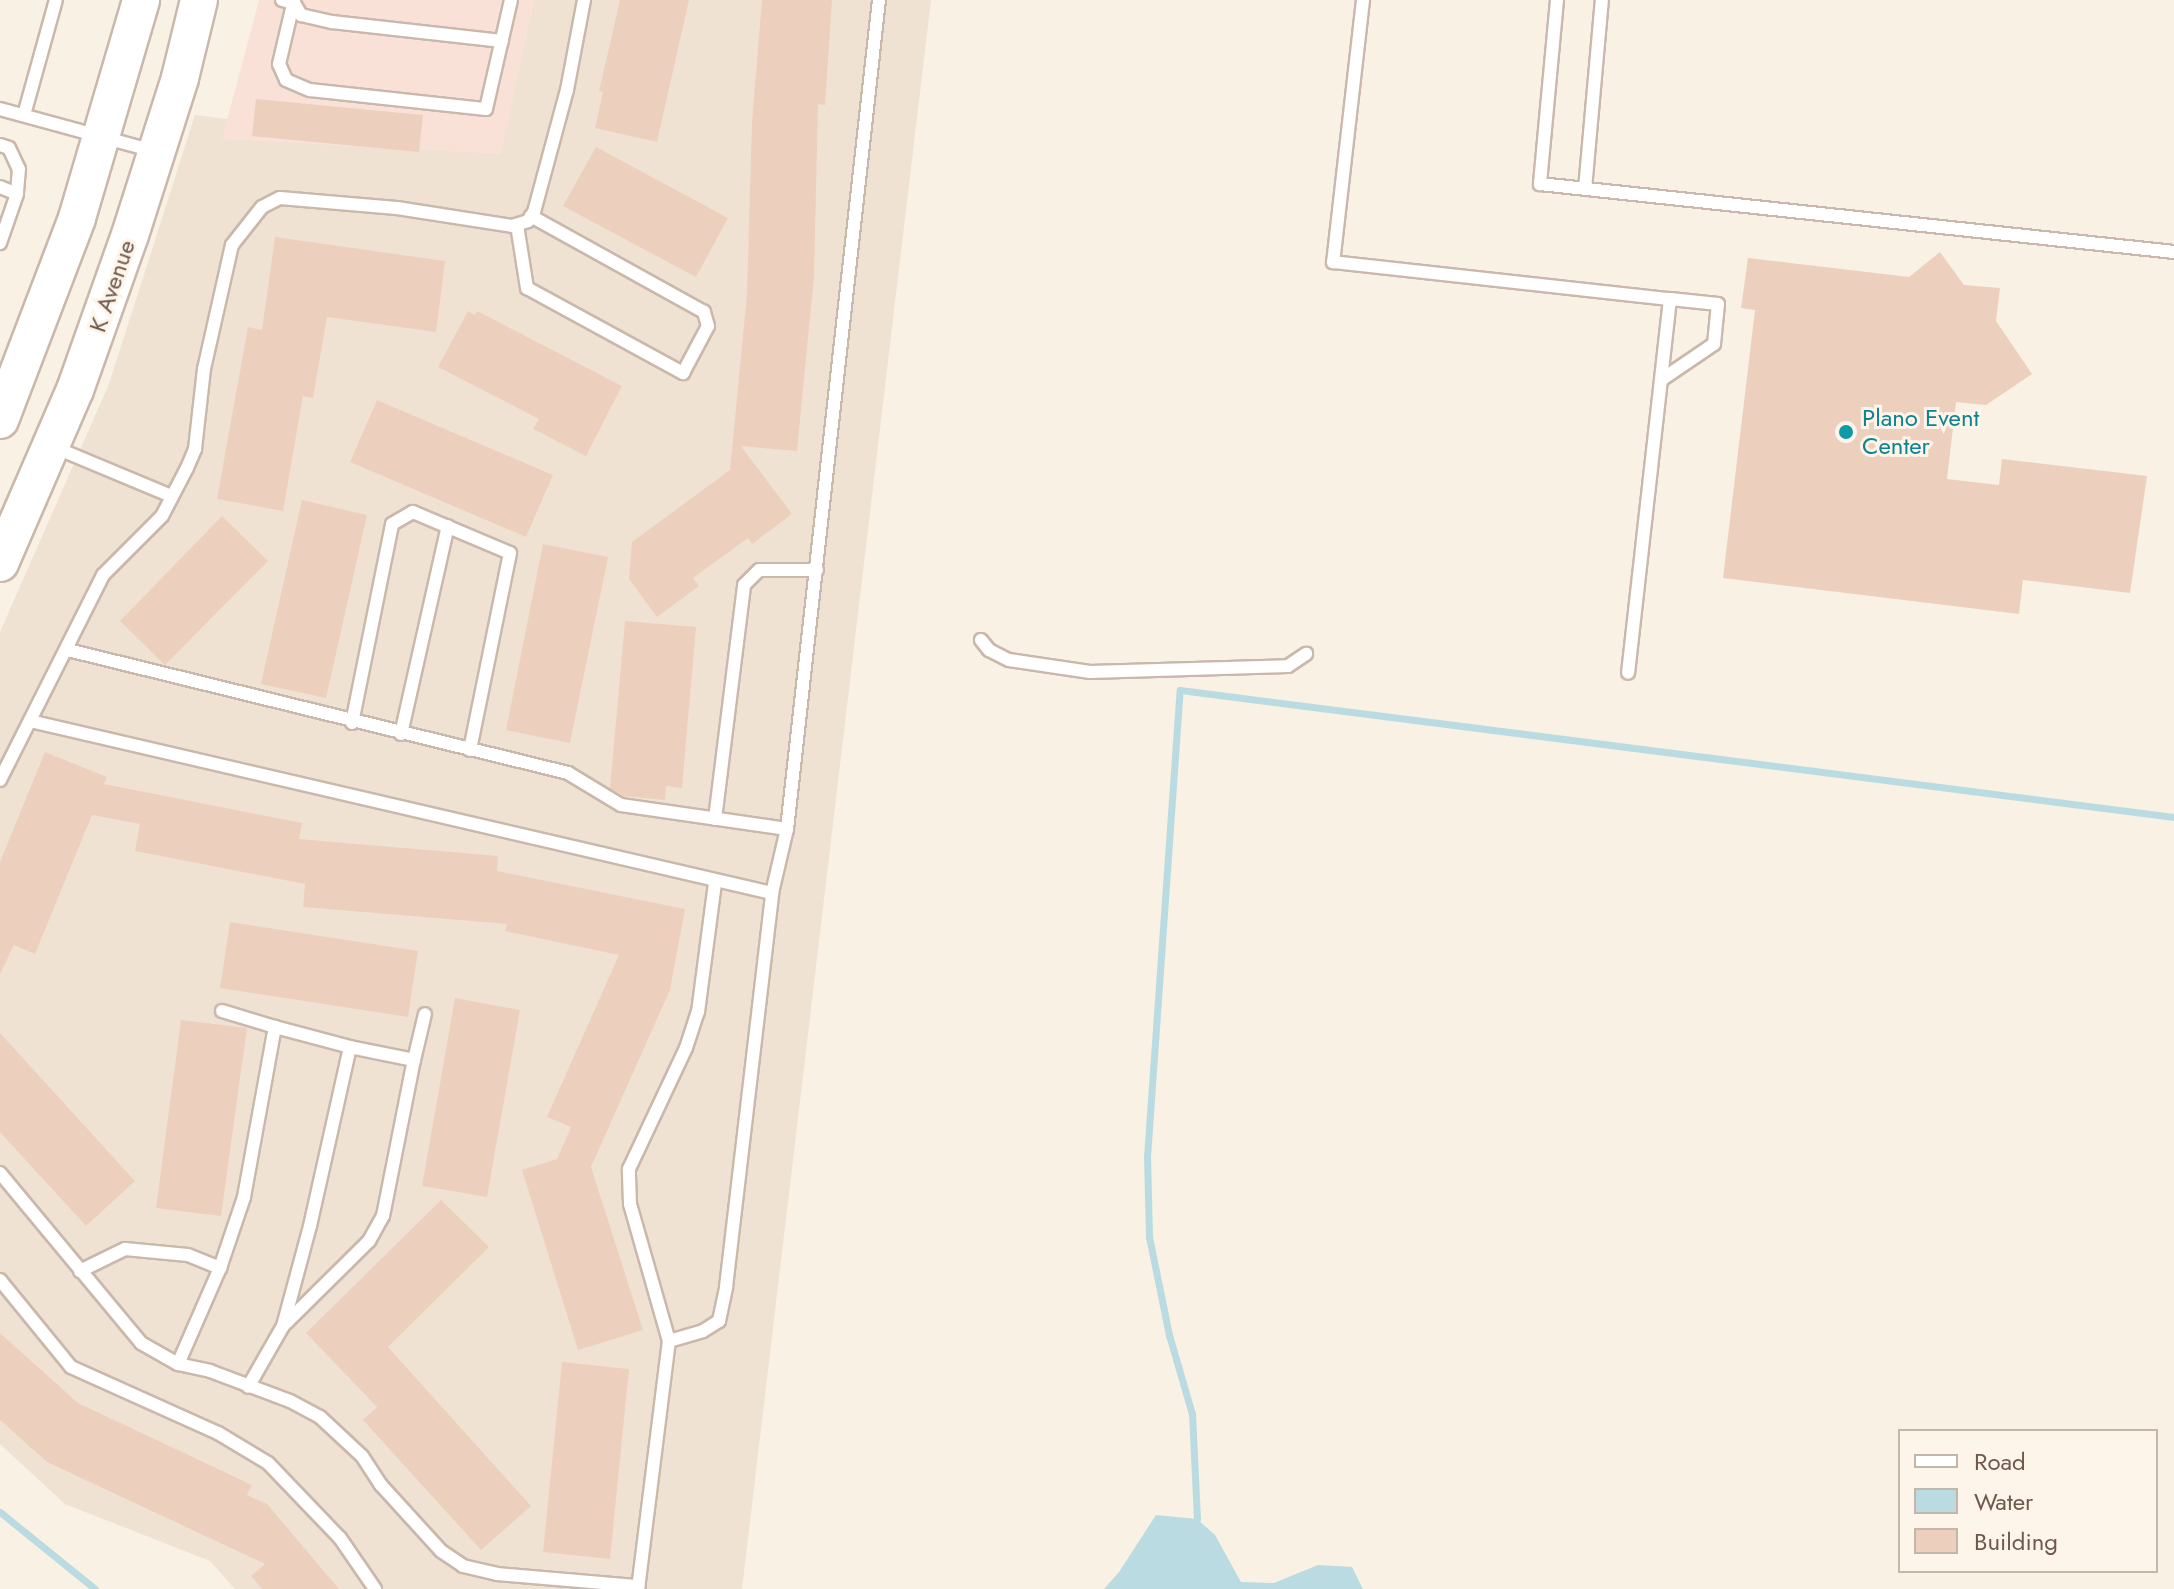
<!DOCTYPE html>
<html>
<head>
<meta charset="utf-8">
<style>
  body { margin:0 }
  #map { position:relative; width:2174px; height:1589px; overflow:hidden; background:#f9f1e3; font-family:Jost,sans-serif }
  div>[style] { position:absolute }
  .residential>* { inset:0; background:#f0e2d2 }
  .commercial>* { inset:0; background:#f9e1d8 }
  .water>* { inset:0; background:#badbe1 }
  .stream>* { height:7px; margin:-3.5px; padding:0 3.5px; transform-origin:3.5px; border-radius:3.5px; background:#badbe1 }
  .building>* { inset:0; background:#ecd0bd }
  .roads { filter:drop-shadow(2px 0 #c9b8ab) drop-shadow(-2px 0 #c9b8ab) drop-shadow(0 2px #c9b8ab) drop-shadow(0 -2px #c9b8ab) }
  .lane>* { height:12px; margin:-6px; padding:0 6px; transform-origin:6px; border-radius:6px; background:#fff }
  .secondary>* { height:36px; margin:-18px; padding:0 18px; transform-origin:18px; border-radius:18px; background:#fff }
  .dots>* { width:22px; height:22px; translate:-50% -50%; box-sizing:border-box; border:4px solid #fdf5e9; border-radius:50% }
  span { translate:-50% -50%; white-space:nowrap; text-align:center; line-height:1.15; -webkit-text-stroke:6px #fdf5e9; paint-order:stroke }
  .street-label { font-size:24px; color:#6f584c }
  .culture-label { font-size:24px; color:#0d838f }
  .left { translate:0 -50%; text-align:left }
  .legend { position:absolute; left:1898px; top:1429px; width:260px; height:144px; box-sizing:border-box; background:#fdf5e9; border:2px solid #c4b6aa; margin:0; padding:10px 14px; list-style:none; font-size:24px; color:#6f584c }
  .legend li { display:flex; align-items:center; gap:16px; height:40px }
  .legend b { width:40px; border:2px solid #c4b6aa }
</style>
</head>
<body>
<div id="map">
  <div class="residential">
    <div style="clip-path:polygon(534px 0,931px 0,742px 1589px,235px 1589px,210px 1561px,65px 1504px,0 1444px,0 632px,109px 384px,195px 115px,500px 154px)"></div>
  </div>
  <div class="commercial">
    <div style="clip-path:polygon(259px 0,534px 0,501px 154px,222px 139px)"></div>
  </div>
  <div class="water">
    <div style="clip-path:polygon(1156px 1515px,1197px 1519px,1215px 1535px,1241px 1582px,1274px 1583px,1318px 1565px,1352px 1567px,1363px 1589px,1104px 1589px,1119px 1572px)"></div>
  </div>
  <div class="stream">
    <div style="left:0;top:1512px;width:122px;rotate:39deg"></div>
    <div style="left:1197px;top:1519px;width:105px;rotate:-92.7deg"></div>
    <div style="left:1192px;top:1414px;width:82px;rotate:-106.2deg"></div>
    <div style="left:1169px;top:1335px;width:100px;rotate:-101.5deg"></div>
    <div style="left:1149px;top:1237px;width:80px;rotate:-91.4deg"></div>
    <div style="left:1147px;top:1157px;width:468px;rotate:-86deg"></div>
    <div style="left:1180px;top:690px;width:1002px;rotate:7.28deg"></div>
  </div>
  <div class="building">
    <div style="clip-path:polygon(620px 0,689px 0,657px 142px,595px 128px,603px 92px,599px 91px)"></div>
    <div style="clip-path:polygon(762px 0,832px 0,825px 105px,818px 104px,814px 276px,797px 451px,741px 446px,792px 514px,752px 544px,748px 538px,693px 578px,699px 586px,657px 617px,629px 579px,632px 542px,730px 470px,747px 294px,752px 121px)"></div>
    <div style="clip-path:polygon(256px 99px,423px 115px,419px 152px,252px 136px)"></div>
    <div style="clip-path:polygon(596px 147px,728px 218px,696px 277px,563px 206px)"></div>
    <div style="clip-path:polygon(275px 237px,445px 261px,436px 332px,327px 317px,313px 398px,303px 396px,283px 511px,217px 499px,248px 327px,262px 330px)"></div>
    <div style="clip-path:polygon(1940px 252px,1964px 285px,2000px 288px,1996px 321px,2032px 374px,1986px 405px,1956px 402px,1947px 479px,1999px 485px,2002px 459px,2147px 476px,2130px 593px,2023px 580px,2019px 614px,1723px 578px,1755px 310px,1741px 308px,1748px 258px,1909px 277px)"></div>
    <div style="clip-path:polygon(468px 311px,475px 315px,477px 311px,622px 386px,586px 456px,533px 429px,539px 419px,438px 367px)"></div>
    <div style="clip-path:polygon(377px 400px,553px 475px,526px 537px,350px 462px)"></div>
    <div style="clip-path:polygon(302px 500px,367px 515px,326px 698px,261px 684px)"></div>
    <div style="clip-path:polygon(222px 516px,268px 561px,165px 665px,120px 621px)"></div>
    <div style="clip-path:polygon(543px 544px,608px 557px,570px 743px,506px 730px)"></div>
    <div style="clip-path:polygon(625px 621px,696px 627px,682px 788px,666px 786px,665px 800px,624px 796px,610px 788px)"></div>
    <div style="clip-path:polygon(45px 752px,107px 777px,104px 784px,302px 823px,299px 839px,498px 856px,497px 871px,685px 909px,670px 990px,591px 1167px,643px 1330px,578px 1350px,522px 1170px,557px 1159px,571px 1127px,547px 1117px,619px 955px,505px 931px,507px 924px,303px 907px,305px 884px,135px 851px,140px 824px,92px 815px,35px 954px,14px 945px,0 974px,0 862px)"></div>
    <div style="clip-path:polygon(230px 922px,418px 951px,408px 1017px,220px 988px)"></div>
    <div style="clip-path:polygon(455px 998px,520px 1010px,487px 1197px,422px 1186px)"></div>
    <div style="clip-path:polygon(181px 1020px,247px 1028px,221px 1216px,156px 1208px)"></div>
    <div style="clip-path:polygon(0 1033px,135px 1181px,86px 1226px,0 1132px)"></div>
    <div style="clip-path:polygon(441px 1200px,489px 1247px,388px 1347px,531px 1506px,481px 1550px,363px 1420px,377px 1407px,306px 1333px)"></div>
    <div style="clip-path:polygon(0 1333px,78px 1403px,252px 1485px,247px 1495px,267px 1504px,339px 1589px,262px 1589px,251px 1576px,265px 1564px,47px 1462px,0 1420px)"></div>
    <div style="clip-path:polygon(562px 1362px,629px 1369px,610px 1559px,543px 1552px)"></div>
  </div>
  <div class="roads">
    <div class="lane">
      <div style="left:282px;top:0;width:12px;rotate:14deg"></div>
      <div style="left:294px;top:3px;width:14px;rotate:60deg"></div>
      <div style="left:301px;top:15px;width:32px;rotate:13deg"></div>
      <div style="left:332px;top:22px;width:171px;rotate:6.4deg"></div>
      <div style="left:294px;top:0;width:66px;rotate:103.2deg"></div>
      <div style="left:279px;top:64px;width:17px;rotate:66deg"></div>
      <div style="left:286px;top:80px;width:26px;rotate:23deg"></div>
      <div style="left:310px;top:90px;width:177px;rotate:6.2deg"></div>
      <div style="left:486px;top:109px;width:112px;rotate:-77.1deg"></div>
      <div style="left:1363px;top:0;width:264px;rotate:96.5deg"></div>
      <div style="left:1333px;top:262px;width:339px;rotate:6.3deg"></div>
      <div style="left:1670px;top:299px;width:376px;rotate:96.4deg"></div>
      <div style="left:1557px;top:0;width:185px;rotate:95.3deg"></div>
      <div style="left:1540px;top:184px;width:638px;rotate:6.12deg"></div>
      <div style="left:0;top:109px;width:160px;rotate:15.3deg"></div>
      <div style="left:24px;top:115px;width:119px;rotate:-74.5deg"></div>
      <div style="left:0;top:145px;width:9px;rotate:18deg"></div>
      <div style="left:9px;top:148px;width:23px;rotate:65deg"></div>
      <div style="left:19px;top:169px;width:25px;rotate:95deg"></div>
      <div style="left:17px;top:194px;width:52px;rotate:109.1deg"></div>
      <div style="left:0;top:187px;width:18px;rotate:22deg"></div>
      <div style="left:1585px;top:189px;width:190px;rotate:-84.9deg"></div>
      <div style="left:517px;top:225px;width:64px;rotate:81deg"></div>
      <div style="left:527px;top:288px;width:178px;rotate:28.6deg"></div>
      <div style="left:683px;top:373px;width:53px;rotate:-62deg"></div>
      <div style="left:708px;top:326px;width:15px;rotate:-106deg"></div>
      <div style="left:704px;top:312px;width:198px;rotate:-151deg"></div>
      <div style="left:1661px;top:380px;width:64px;rotate:-34.2deg"></div>
      <div style="left:1714px;top:344px;width:40px;rotate:-84.3deg"></div>
      <div style="left:1718px;top:304px;width:48px;rotate:-174.1deg"></div>
      <div style="left:54px;top:447px;width:127px;rotate:22.7deg"></div>
      <div style="left:981px;top:640px;width:13px;rotate:51deg"></div>
      <div style="left:989px;top:650px;width:22px;rotate:27deg"></div>
      <div style="left:1009px;top:660px;width:82px;rotate:8.4deg"></div>
      <div style="left:1090px;top:672px;width:198px;rotate:-1.7deg"></div>
      <div style="left:1288px;top:666px;width:22px;rotate:-34deg"></div>
      <div style="left:68px;top:650px;width:515px;rotate:13.82deg"></div>
      <div style="left:568px;top:773px;width:62px;rotate:31.1deg"></div>
      <div style="left:621px;top:805px;width:168px;rotate:8.2deg"></div>
      <div style="left:30px;top:721px;width:762px;rotate:13.05deg"></div>
      <div style="left:352px;top:723px;width:203px;rotate:-78.6deg"></div>
      <div style="left:392px;top:524px;width:24px;rotate:-30deg"></div>
      <div style="left:413px;top:512px;width:105px;rotate:22.9deg"></div>
      <div style="left:510px;top:553px;width:201px;rotate:101.5deg"></div>
      <div style="left:401px;top:734px;width:213px;rotate:-77.3deg"></div>
      <div style="left:0;top:780px;width:229px;rotate:-63.3deg"></div>
      <div style="left:103px;top:575px;width:83px;rotate:-45deg"></div>
      <div style="left:162px;top:516px;width:54px;rotate:-62.5deg"></div>
      <div style="left:187px;top:468px;width:21px;rotate:-67deg"></div>
      <div style="left:195px;top:449px;width:81px;rotate:-83.6deg"></div>
      <div style="left:204px;top:369px;width:127px;rotate:-77.3deg"></div>
      <div style="left:232px;top:245px;width:48px;rotate:-51.7deg"></div>
      <div style="left:262px;top:207px;width:20px;rotate:-27deg"></div>
      <div style="left:280px;top:198px;width:117px;rotate:4.9deg"></div>
      <div style="left:397px;top:208px;width:116px;rotate:8.9deg"></div>
      <div style="left:512px;top:226px;width:17px;rotate:-17deg"></div>
      <div style="left:528px;top:221px;width:11px;rotate:-56deg"></div>
      <div style="left:534px;top:212px;width:126px;rotate:-74.9deg"></div>
      <div style="left:567px;top:90px;width:92px;rotate:-79.3deg"></div>
      <div style="left:715px;top:819px;width:236px;rotate:-82.9deg"></div>
      <div style="left:744px;top:585px;width:21px;rotate:-45deg"></div>
      <div style="left:759px;top:570px;width:58px"></div>
      <div style="left:222px;top:1011px;width:55px;rotate:16.8deg"></div>
      <div style="left:414px;top:1060px;width:47px;rotate:-76.6deg"></div>
      <div style="left:0;top:1173px;width:221px;rotate:50.3deg"></div>
      <div style="left:141px;top:1343px;width:43px;rotate:29.6deg"></div>
      <div style="left:178px;top:1364px;width:33px;rotate:12deg"></div>
      <div style="left:210px;top:1371px;width:85px;rotate:20.6deg"></div>
      <div style="left:290px;top:1401px;width:34px;rotate:28deg"></div>
      <div style="left:320px;top:1417px;width:57px;rotate:42.9deg"></div>
      <div style="left:362px;top:1456px;width:35px;rotate:57deg"></div>
      <div style="left:381px;top:1485px;width:89px;rotate:47.7deg"></div>
      <div style="left:441px;top:1551px;width:27px;rotate:34deg"></div>
      <div style="left:463px;top:1566px;width:35px;rotate:13deg"></div>
      <div style="left:497px;top:1574px;width:142px;rotate:4.9deg"></div>
      <div style="left:80px;top:1271px;width:50px;rotate:-26.1deg"></div>
      <div style="left:125px;top:1249px;width:63px;rotate:5.4deg"></div>
      <div style="left:188px;top:1255px;width:35px;rotate:22deg"></div>
      <div style="left:0;top:1280px;width:112px;rotate:50.8deg"></div>
      <div style="left:71px;top:1367px;width:161px;rotate:24.2deg"></div>
      <div style="left:218px;top:1433px;width:58px;rotate:31deg"></div>
      <div style="left:268px;top:1463px;width:104px;rotate:46.2deg"></div>
      <div style="left:340px;top:1538px;width:62px;rotate:55.5deg"></div>
      <div style="left:286px;top:1323px;width:117px;rotate:-44.7deg"></div>
      <div style="left:369px;top:1241px;width:29px;rotate:-61deg"></div>
      <div style="left:383px;top:1216px;width:159px;rotate:-78.8deg"></div>
      <div style="left:414px;top:1060px;width:65px;rotate:-168.5deg"></div>
      <div style="left:669px;top:1341px;width:35px;rotate:-16deg"></div>
      <div style="left:703px;top:1331px;width:19px;rotate:-32deg"></div>
      <div style="left:719px;top:1321px;width:35px;rotate:-78deg"></div>
      <div style="left:726px;top:1287px;width:397px;rotate:-83.3deg"></div>
      <div style="left:772px;top:893px;width:66px;rotate:-76.8deg"></div>
      <div style="left:787px;top:829px;width:834px;rotate:-83.67deg"></div>
      <div style="left:178px;top:1364px;width:105px;rotate:-66.4deg"></div>
      <div style="left:220px;top:1268px;width:75px;rotate:-71.3deg"></div>
      <div style="left:244px;top:1197px;width:173px;rotate:-79.7deg"></div>
      <div style="left:275px;top:1027px;width:78px;rotate:14.9deg"></div>
      <div style="left:350px;top:1047px;width:183px;rotate:102.6deg"></div>
      <div style="left:310px;top:1226px;width:104px;rotate:105.1deg"></div>
      <div style="left:283px;top:1326px;width:70px;rotate:119.8deg"></div>
      <div style="left:638px;top:1589px;width:250px;rotate:-82.9deg"></div>
      <div style="left:669px;top:1341px;width:142px;rotate:-105.9deg"></div>
      <div style="left:630px;top:1204px;width:35px;rotate:-92deg"></div>
      <div style="left:629px;top:1169px;width:134px;rotate:-64.8deg"></div>
      <div style="left:686px;top:1048px;width:38px;rotate:-72deg"></div>
      <div style="left:698px;top:1012px;width:131px;rotate:-82.5deg"></div>
    </div>
    <div class="secondary">
      <div style="left:0;top:420px;width:216px;rotate:-69.1deg"></div>
      <div style="left:77px;top:218px;width:227px;rotate:-73.6deg"></div>
      <div style="left:0;top:563px;width:189px;rotate:-66.6deg"></div>
      <div style="left:75px;top:390px;width:164px;rotate:-70.5deg"></div>
      <div style="left:130px;top:235px;width:165px;rotate:-72.3deg"></div>
      <div style="left:180px;top:78px;width:80px;rotate:-76.3deg"></div>
    </div>
  </div>
  <div class="dots">
    <div style="left:1846px;top:432px;background:#0f9aa8"></div>
  </div>
  <div class="street-label">
    <span style="left:112px;top:286px;rotate:-71deg">K Avenue</span>
  </div>
  <div class="culture-label">
    <span class="left" style="left:1862px;top:432px">Plano Event<br>Center</span>
  </div>
  <ul class="legend">
  <li><b style="height:10px;background:#fff"></b>Road</li>
  <li><b style="height:22px;background:#badbe1"></b>Water</li>
  <li><b style="height:22px;background:#ecd0bd"></b>Building</li>
  </ul>
</div>
</body>
</html>
